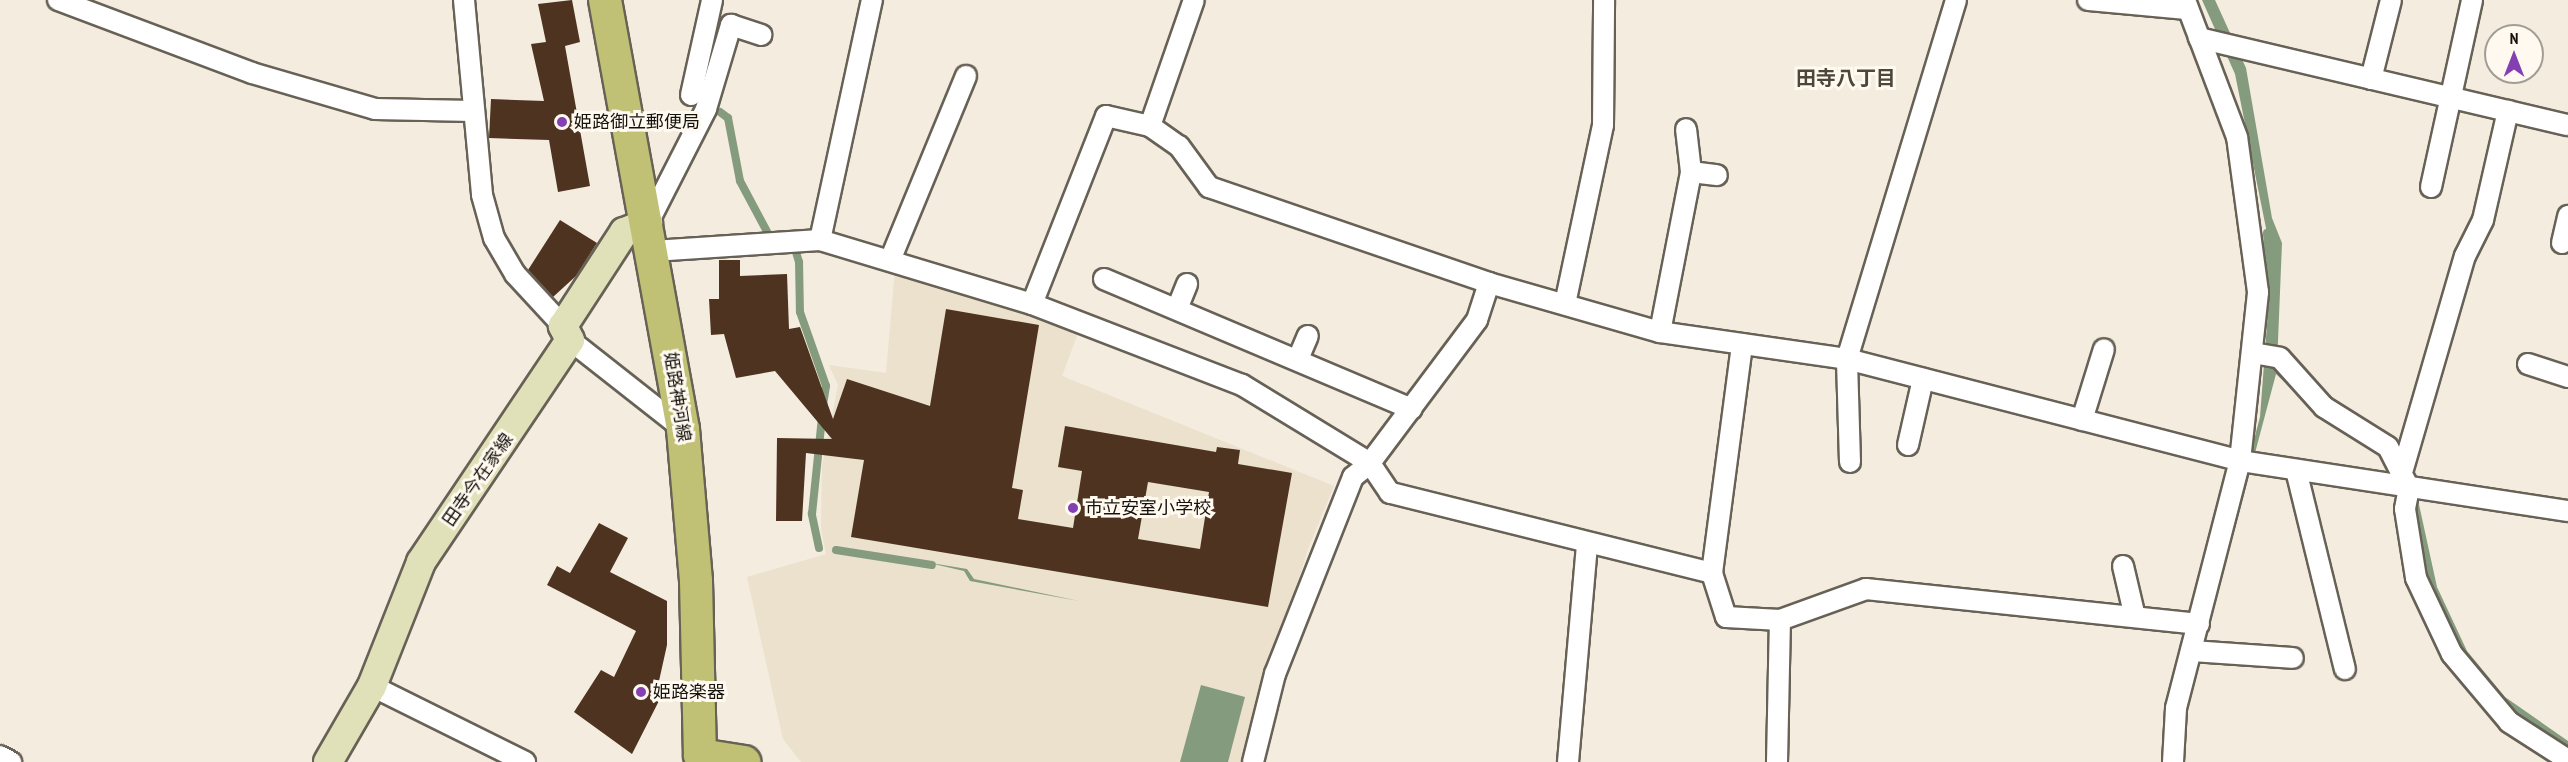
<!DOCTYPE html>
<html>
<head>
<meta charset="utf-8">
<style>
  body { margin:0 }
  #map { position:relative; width:2568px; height:762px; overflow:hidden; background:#f3ecdf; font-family:"PT Sans Narrow","Noto Sans JP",sans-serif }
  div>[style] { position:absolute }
  .built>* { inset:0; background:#ebe1cd }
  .water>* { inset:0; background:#859b7e }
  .stream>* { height:8px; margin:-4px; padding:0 4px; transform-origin:4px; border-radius:4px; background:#859b7e }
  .building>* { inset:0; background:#4e3420 }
  .roads { filter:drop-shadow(2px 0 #676156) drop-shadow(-2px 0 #676156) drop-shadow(0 2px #676156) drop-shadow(0 -2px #676156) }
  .street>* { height:20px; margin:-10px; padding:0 10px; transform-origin:10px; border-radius:10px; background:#fff }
  .secondary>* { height:28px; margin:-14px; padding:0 14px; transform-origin:14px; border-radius:14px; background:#e0e0b9 }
  .primary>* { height:32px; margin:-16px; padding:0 16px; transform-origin:16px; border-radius:16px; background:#c0c174 }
  .dots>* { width:16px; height:16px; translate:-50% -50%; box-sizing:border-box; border:3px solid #fff9ef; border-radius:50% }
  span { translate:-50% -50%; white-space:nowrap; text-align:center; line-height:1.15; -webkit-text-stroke:6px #fff9ef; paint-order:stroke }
  .poi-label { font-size:18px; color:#15120e }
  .left { translate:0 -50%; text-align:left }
  .street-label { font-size:18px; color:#15120e }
  .neighbourhood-label { font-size:20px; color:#4c463b; font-weight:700 }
  .north { position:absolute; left:2484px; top:24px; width:60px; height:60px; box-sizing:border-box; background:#fff9ef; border:2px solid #a19d95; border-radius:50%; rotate:0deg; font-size:16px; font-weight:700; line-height:24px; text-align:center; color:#15120e }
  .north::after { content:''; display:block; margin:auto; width:21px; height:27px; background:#843fb2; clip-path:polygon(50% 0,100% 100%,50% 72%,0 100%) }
</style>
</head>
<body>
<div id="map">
  <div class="built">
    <div style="clip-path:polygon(895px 270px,1078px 333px,1062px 376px,1334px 486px,1308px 549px,1241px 762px,801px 762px,783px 739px,747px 577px,826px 554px,821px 529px,822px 466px,838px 385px,829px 365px,886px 373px)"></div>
  </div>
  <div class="water">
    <div style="clip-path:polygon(2202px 0,2215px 0,2246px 68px,2272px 218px,2282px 243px,2277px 366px,2383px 450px,2394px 473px,2378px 452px,2324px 420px,2276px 374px,2184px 720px,2179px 721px,2260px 417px,2272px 258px,2235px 74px)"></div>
    <div style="clip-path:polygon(2418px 500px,2437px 587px,2467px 651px,2505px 697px,2568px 741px,2568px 749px,2507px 707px,2460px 650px,2427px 576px,2411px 502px)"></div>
    <div style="clip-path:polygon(925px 562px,967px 569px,974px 579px,1079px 601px,970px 581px,964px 571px)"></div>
    <div style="clip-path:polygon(1201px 685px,1245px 697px,1228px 762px,1180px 762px)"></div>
  </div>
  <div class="stream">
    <div style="left:720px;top:112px;width:10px;rotate:37deg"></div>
    <div style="left:728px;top:118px;width:64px;rotate:79.2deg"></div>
    <div style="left:740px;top:181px;width:68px;rotate:61.9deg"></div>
    <div style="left:2267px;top:233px;width:57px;rotate:86deg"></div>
    <div style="left:788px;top:250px;width:7px;rotate:-8deg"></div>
    <div style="left:795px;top:249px;width:14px;rotate:73deg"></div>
    <div style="left:799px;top:262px;width:50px;rotate:88.9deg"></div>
    <div style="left:800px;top:312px;width:78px;rotate:70.6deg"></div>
    <div style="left:826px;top:386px;width:19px;rotate:99deg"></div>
    <div style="left:819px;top:548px;width:35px;rotate:-102deg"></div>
    <div style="left:812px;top:514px;width:98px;rotate:-84.1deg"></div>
    <div style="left:836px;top:550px;width:97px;rotate:8.9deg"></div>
  </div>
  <div class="building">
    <div style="clip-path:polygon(572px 0,580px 42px,565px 46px,590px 186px,558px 192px,549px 140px,489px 138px,491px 99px,544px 101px,531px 44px,546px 42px,538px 4px)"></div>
    <div style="clip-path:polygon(560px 220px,597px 243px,576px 276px,553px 297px,528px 270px)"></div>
    <div style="clip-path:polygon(evenodd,719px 260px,740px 260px,740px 276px,787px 274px,789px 329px,800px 327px,833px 419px,847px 379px,930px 406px,946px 309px,1039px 325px,1012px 488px,1023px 490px,1018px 519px,1073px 528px,1082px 471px,1058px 467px,1065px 426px,1216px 452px,1217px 447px,1240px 450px,1238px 464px,1292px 473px,1268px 607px,851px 537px,864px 460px,806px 453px,802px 521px,776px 521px,777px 438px,832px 439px,775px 371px,736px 378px,724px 334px,711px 335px,709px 299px,719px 299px,719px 260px,1148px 482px,1209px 492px,1200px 549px,1138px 539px,1148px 482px)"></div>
    <div style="clip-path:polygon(599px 523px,628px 538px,610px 572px,667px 601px,667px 645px,659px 681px,667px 685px,632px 754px,574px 712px,601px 670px,614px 677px,636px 631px,547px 585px,557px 566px,570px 573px)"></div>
  </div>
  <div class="roads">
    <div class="street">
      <div style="left:58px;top:0;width:207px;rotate:20.6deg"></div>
      <div style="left:252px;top:73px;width:128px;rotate:16.3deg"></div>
      <div style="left:375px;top:109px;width:98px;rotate:1.2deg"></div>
      <div style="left:464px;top:0;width:196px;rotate:84.7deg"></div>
      <div style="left:482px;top:195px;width:45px;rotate:74.4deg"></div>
      <div style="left:494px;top:238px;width:42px;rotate:59.7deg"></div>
      <div style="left:515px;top:274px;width:71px;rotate:47.3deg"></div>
      <div style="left:2088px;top:0;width:97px;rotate:5.3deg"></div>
      <div style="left:2199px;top:38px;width:379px;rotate:13.3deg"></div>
      <div style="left:2371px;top:79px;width:81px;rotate:-75.8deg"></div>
      <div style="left:691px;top:95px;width:97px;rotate:-77.5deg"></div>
      <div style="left:1150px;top:126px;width:133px;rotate:-70.8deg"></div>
      <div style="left:1691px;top:172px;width:26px;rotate:7deg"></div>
      <div style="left:2431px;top:187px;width:191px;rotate:-77.6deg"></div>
      <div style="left:648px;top:223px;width:128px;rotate:-63deg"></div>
      <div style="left:706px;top:109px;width:88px;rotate:-73.4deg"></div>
      <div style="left:731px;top:25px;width:32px;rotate:18deg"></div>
      <div style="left:820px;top:240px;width:246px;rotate:-77.8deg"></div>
      <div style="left:2562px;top:243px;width:28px;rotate:-77deg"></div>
      <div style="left:653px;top:251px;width:167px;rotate:-3.8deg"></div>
      <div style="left:820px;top:240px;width:221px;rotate:16.8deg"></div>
      <div style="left:891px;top:258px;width:197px;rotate:-67.6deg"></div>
      <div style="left:1104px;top:279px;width:334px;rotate:22.9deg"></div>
      <div style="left:1565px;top:304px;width:183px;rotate:-78deg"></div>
      <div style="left:1603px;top:125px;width:125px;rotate:-89.5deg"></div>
      <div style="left:1177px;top:309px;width:27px;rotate:-68deg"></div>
      <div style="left:1660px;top:332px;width:163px;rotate:-79deg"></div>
      <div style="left:1691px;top:172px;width:43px;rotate:-96.6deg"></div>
      <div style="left:570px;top:340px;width:144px;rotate:38.2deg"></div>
      <div style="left:2253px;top:353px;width:27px;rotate:10deg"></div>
      <div style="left:2280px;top:358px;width:66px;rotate:48.1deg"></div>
      <div style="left:2324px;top:407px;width:75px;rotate:32deg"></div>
      <div style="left:2388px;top:447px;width:46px;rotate:62.9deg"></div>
      <div style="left:2409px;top:488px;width:21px;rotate:101deg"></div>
      <div style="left:2405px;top:509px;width:70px;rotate:80.9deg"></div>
      <div style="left:2416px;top:578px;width:84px;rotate:64.7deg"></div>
      <div style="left:2452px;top:654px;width:89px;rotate:50deg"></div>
      <div style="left:2509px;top:722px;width:70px;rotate:32.8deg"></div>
      <div style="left:1298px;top:359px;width:25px;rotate:-67deg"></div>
      <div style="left:2528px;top:364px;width:42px;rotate:18deg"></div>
      <div style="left:2082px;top:420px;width:74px;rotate:-72.8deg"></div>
      <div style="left:1908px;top:445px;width:68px;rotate:-77.2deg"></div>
      <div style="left:1850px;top:462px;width:103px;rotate:-91.7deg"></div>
      <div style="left:1847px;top:359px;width:375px;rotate:-73.1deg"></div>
      <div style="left:2403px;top:469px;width:222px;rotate:-73.8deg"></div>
      <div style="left:2465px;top:256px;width:40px;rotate:-63.4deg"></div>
      <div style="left:2483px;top:220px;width:112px;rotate:-77.1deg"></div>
      <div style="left:2296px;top:470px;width:205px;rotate:76.2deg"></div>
      <div style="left:2123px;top:566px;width:52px;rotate:76.8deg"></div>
      <div style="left:1712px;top:573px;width:231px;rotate:-82.5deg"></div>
      <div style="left:2199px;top:624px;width:335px;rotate:-174deg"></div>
      <div style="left:1866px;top:589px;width:91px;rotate:160.2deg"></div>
      <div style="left:1780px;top:620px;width:54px;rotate:-176.8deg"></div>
      <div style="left:1726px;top:617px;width:46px;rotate:-107.7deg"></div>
      <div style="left:1712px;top:573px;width:332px;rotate:-166deg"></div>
      <div style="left:1390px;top:493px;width:36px;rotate:-124deg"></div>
      <div style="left:1370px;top:463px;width:150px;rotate:-148.6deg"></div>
      <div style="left:1242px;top:385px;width:225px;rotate:-158.9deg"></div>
      <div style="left:1032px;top:304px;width:202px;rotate:-68.5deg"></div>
      <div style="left:1106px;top:116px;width:45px;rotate:12.8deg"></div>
      <div style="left:1150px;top:126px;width:35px;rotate:35deg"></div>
      <div style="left:1179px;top:146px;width:51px;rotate:53.8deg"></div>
      <div style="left:1209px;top:187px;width:296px;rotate:18.9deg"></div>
      <div style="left:1489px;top:283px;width:178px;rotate:16deg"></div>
      <div style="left:1660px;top:332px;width:189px;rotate:8.2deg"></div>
      <div style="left:1847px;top:359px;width:406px;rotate:14.5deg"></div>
      <div style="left:2240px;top:461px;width:332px;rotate:8.7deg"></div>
      <div style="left:2191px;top:651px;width:102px;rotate:3.9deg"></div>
      <div style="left:372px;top:686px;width:171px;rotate:26.4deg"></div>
      <div style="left:0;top:756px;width:13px;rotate:29deg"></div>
      <div style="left:1253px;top:762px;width:91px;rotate:-76deg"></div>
      <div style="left:1275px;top:674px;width:212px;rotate:-68.4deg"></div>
      <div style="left:1353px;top:477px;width:22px;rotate:-39deg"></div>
      <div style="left:1370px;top:463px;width:179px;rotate:-53.2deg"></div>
      <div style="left:1477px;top:320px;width:39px;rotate:-72deg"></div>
      <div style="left:1568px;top:762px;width:217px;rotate:-85deg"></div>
      <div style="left:1777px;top:762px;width:142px;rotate:-88.8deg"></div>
      <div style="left:2173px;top:762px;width:54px;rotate:-86.8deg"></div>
      <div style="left:2176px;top:708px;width:255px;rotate:-75.5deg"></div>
      <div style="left:2240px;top:461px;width:170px;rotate:-83.9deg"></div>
      <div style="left:2258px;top:292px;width:156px;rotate:-97.7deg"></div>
      <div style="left:2237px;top:137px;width:147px;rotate:-110.8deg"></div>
    </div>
    <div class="secondary">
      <div style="left:328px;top:762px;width:88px;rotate:-59.9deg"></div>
      <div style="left:372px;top:686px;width:133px;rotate:-68.4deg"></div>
      <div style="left:421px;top:562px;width:267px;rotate:-56.1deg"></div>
      <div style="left:570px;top:340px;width:16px;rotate:-117deg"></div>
      <div style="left:563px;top:326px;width:112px;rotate:-57deg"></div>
      <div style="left:624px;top:232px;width:26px;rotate:-21deg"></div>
    </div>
    <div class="primary">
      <div style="left:605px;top:0;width:436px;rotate:79.7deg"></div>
      <div style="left:683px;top:429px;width:153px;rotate:85.1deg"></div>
      <div style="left:696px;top:581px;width:174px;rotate:88.7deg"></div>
      <div style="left:700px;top:755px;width:45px;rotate:9deg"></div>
    </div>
  </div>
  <div class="dots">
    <div style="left:562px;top:122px;background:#843fb2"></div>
    <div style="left:1073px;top:508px;background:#843fb2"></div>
    <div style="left:641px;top:692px;background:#843fb2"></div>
  </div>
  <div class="poi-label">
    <span class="left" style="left:574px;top:122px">姫路御立郵便局</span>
    <span class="left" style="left:1085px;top:508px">市立安室小学校</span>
    <span class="left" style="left:653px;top:692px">姫路楽器</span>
  </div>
  <div class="street-label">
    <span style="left:677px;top:397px;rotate:81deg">姫路神河線</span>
    <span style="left:478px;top:480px;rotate:-55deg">田寺今在家線</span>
  </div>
  <div class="neighbourhood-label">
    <span style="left:1846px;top:78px">田寺八丁目</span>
  </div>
  <div class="north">N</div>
</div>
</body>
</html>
